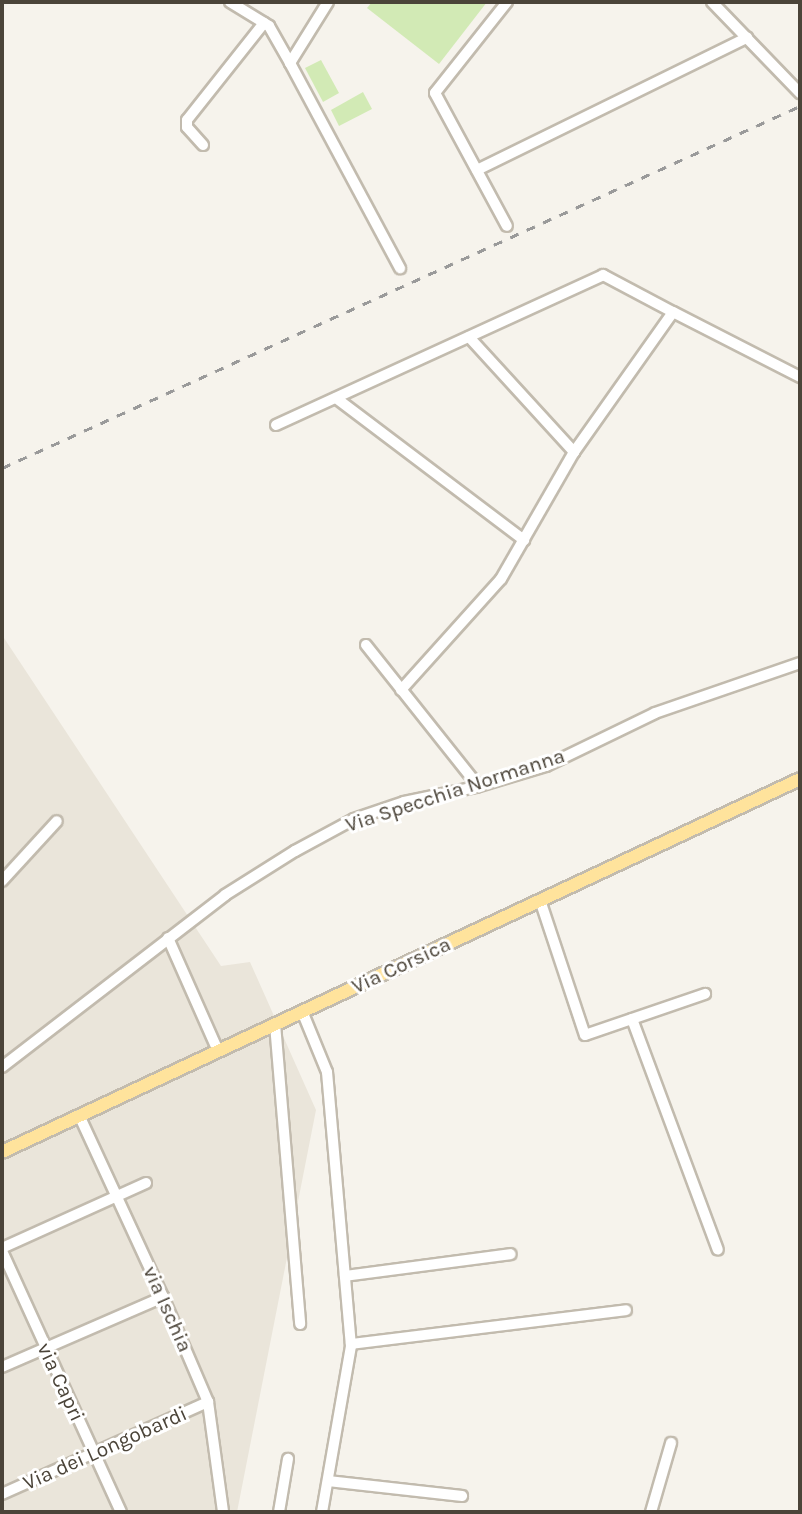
<!DOCTYPE html>
<html>
<head>
<meta charset="utf-8">
<style>
  body { margin:0 }
  #map { position:relative; width:802px; height:1514px; overflow:hidden; background:#f6f3ec; font-family:Karla,sans-serif }
  div>[style] { position:absolute }
  .residential>* { inset:0; background:#eae5da }
  .green>* { inset:0; background:#d2eab5 }
  .roads { filter:drop-shadow(2px 0 #c2bbae) drop-shadow(-2px 0 #c2bbae) drop-shadow(0 2px #c2bbae) drop-shadow(0 -2px #c2bbae) }
  .minor>* { height:10px; margin:-5px; padding:0 5px; transform-origin:5px; border-radius:5px; background:#fff }
  .major>* { height:12px; margin:-6px; padding:0 6px; transform-origin:6px; border-radius:6px; background:#ffe39c }
  .rail>* { height:2.5px; margin-top:-1.25px; transform-origin:0; background:repeating-linear-gradient(90deg,#9a9a9a 0 9px,transparent 0 18px) }
  span { translate:-50% -50%; white-space:nowrap; text-align:center; line-height:1.15; -webkit-text-stroke:6px #fff; paint-order:stroke }
  .street-label { font-size:21px; color:#4b4439 }
  .frame { position:absolute; inset:0; border:4px solid #4b4439; pointer-events:none }
</style>
</head>
<body>
<div id="map">
  <div class="residential">
    <div style="clip-path:polygon(2px 635px,221px 966px,250px 962px,316px 1110px,237px 1512px,2px 1512px)"></div>
  </div>
  <div class="green">
    <div style="clip-path:polygon(372px 2px,487px 2px,439px 64px,367px 8px)"></div>
    <div style="clip-path:polygon(321px 60px,339px 93px,323px 102px,305px 68px)"></div>
    <div style="clip-path:polygon(363px 92px,372px 109px,339px 126px,331px 110px)"></div>
  </div>
  <div class="roads">
    <div class="minor">
      <div style="left:230px;top:2px;width:46px;rotate:31.6deg"></div>
      <div style="left:269px;top:26px;width:43px;rotate:60.4deg"></div>
      <div style="left:328px;top:2px;width:72px;rotate:121.9deg"></div>
      <div style="left:290px;top:63px;width:233px;rotate:61.8deg"></div>
      <div style="left:507px;top:2px;width:116px;rotate:128.4deg"></div>
      <div style="left:435px;top:93px;width:151px;rotate:61.6deg"></div>
      <div style="left:712px;top:2px;width:127px;rotate:46deg"></div>
      <div style="left:203px;top:145px;width:24px;rotate:-132deg"></div>
      <div style="left:187px;top:127px;width:7px;rotate:-90deg"></div>
      <div style="left:187px;top:120px;width:124px;rotate:-51.6deg"></div>
      <div style="left:477px;top:170px;width:301px;rotate:-26.1deg"></div>
      <div style="left:469px;top:337px;width:156px;rotate:47.6deg"></div>
      <div style="left:336px;top:398px;width:236px;rotate:37.1deg"></div>
      <div style="left:276px;top:425px;width:360px;rotate:-24.6deg"></div>
      <div style="left:603px;top:275px;width:79px;rotate:27.9deg"></div>
      <div style="left:366px;top:645px;width:180px;rotate:51.5deg"></div>
      <div style="left:401px;top:690px;width:149px;rotate:-48deg"></div>
      <div style="left:501px;top:579px;width:146px;rotate:-60.1deg"></div>
      <div style="left:574px;top:452px;width:171px;rotate:-54.7deg"></div>
      <div style="left:673px;top:312px;width:143px;rotate:27.1deg"></div>
      <div style="left:2px;top:881px;width:81px;rotate:-47.5deg"></div>
      <div style="left:540px;top:900px;width:142px;rotate:71.6deg"></div>
      <div style="left:585px;top:1035px;width:127px;rotate:-18.9deg"></div>
      <div style="left:168px;top:938px;width:124px;rotate:66.1deg"></div>
      <div style="left:302px;top:1011px;width:66px;rotate:67.7deg"></div>
      <div style="left:327px;top:1072px;width:275px;rotate:85deg"></div>
      <div style="left:351px;top:1346px;width:169px;rotate:99.9deg"></div>
      <div style="left:632px;top:1019px;width:246px;rotate:69.6deg"></div>
      <div style="left:275px;top:1024px;width:301px;rotate:85.2deg"></div>
      <div style="left:2px;top:1067px;width:282px;rotate:-37.6deg"></div>
      <div style="left:225px;top:895px;width:83px;rotate:-32.2deg"></div>
      <div style="left:295px;top:851px;width:67px;rotate:-28.5deg"></div>
      <div style="left:354px;top:819px;width:53px;rotate:-18.8deg"></div>
      <div style="left:404px;top:802px;width:74px;rotate:-11.8deg"></div>
      <div style="left:476px;top:787px;width:73px;rotate:-16.7deg"></div>
      <div style="left:546px;top:766px;width:121px;rotate:-25.9deg"></div>
      <div style="left:655px;top:713px;width:153px;rotate:-19deg"></div>
      <div style="left:79px;top:1115px;width:200px;rotate:65.2deg"></div>
      <div style="left:163px;top:1297px;width:114px;rotate:66.8deg"></div>
      <div style="left:208px;top:1402px;width:111px;rotate:82.2deg"></div>
      <div style="left:2px;top:1248px;width:158px;rotate:-24.3deg"></div>
      <div style="left:2px;top:1251px;width:287px;rotate:65.5deg"></div>
      <div style="left:345px;top:1276px;width:167px;rotate:-7.5deg"></div>
      <div style="left:351px;top:1344px;width:277px;rotate:-7deg"></div>
      <div style="left:2px;top:1367px;width:176px;rotate:-23.5deg"></div>
      <div style="left:328px;top:1481px;width:135px;rotate:6.4deg"></div>
      <div style="left:2px;top:1494px;width:226px;rotate:-24.1deg"></div>
      <div style="left:279px;top:1512px;width:54px;rotate:-80.4deg"></div>
      <div style="left:651px;top:1512px;width:72px;rotate:-73.8deg"></div>
    </div>
    <div class="major">
      <div style="left:2px;top:1152px;width:881px;rotate:-25.05deg"></div>
    </div>
  </div>
  <div class="rail">
    <div style="left:2px;top:468px;width:876px;rotate:-24.4deg"></div>
  </div>
  <div class="street-label">
    <span style="left:455px;top:790px;rotate:-18deg">Via Specchia Normanna</span>
    <span style="left:401px;top:965px;rotate:-25deg">Via Corsica</span>
    <span style="left:168px;top:1309px;rotate:66deg">via Ischia</span>
    <span style="left:61px;top:1382px;rotate:65deg">via Capri</span>
    <span style="left:105px;top:1448px;rotate:-24deg">Via dei Longobardi</span>
  </div>
  <div class="frame"></div>
</div>
</body>
</html>
